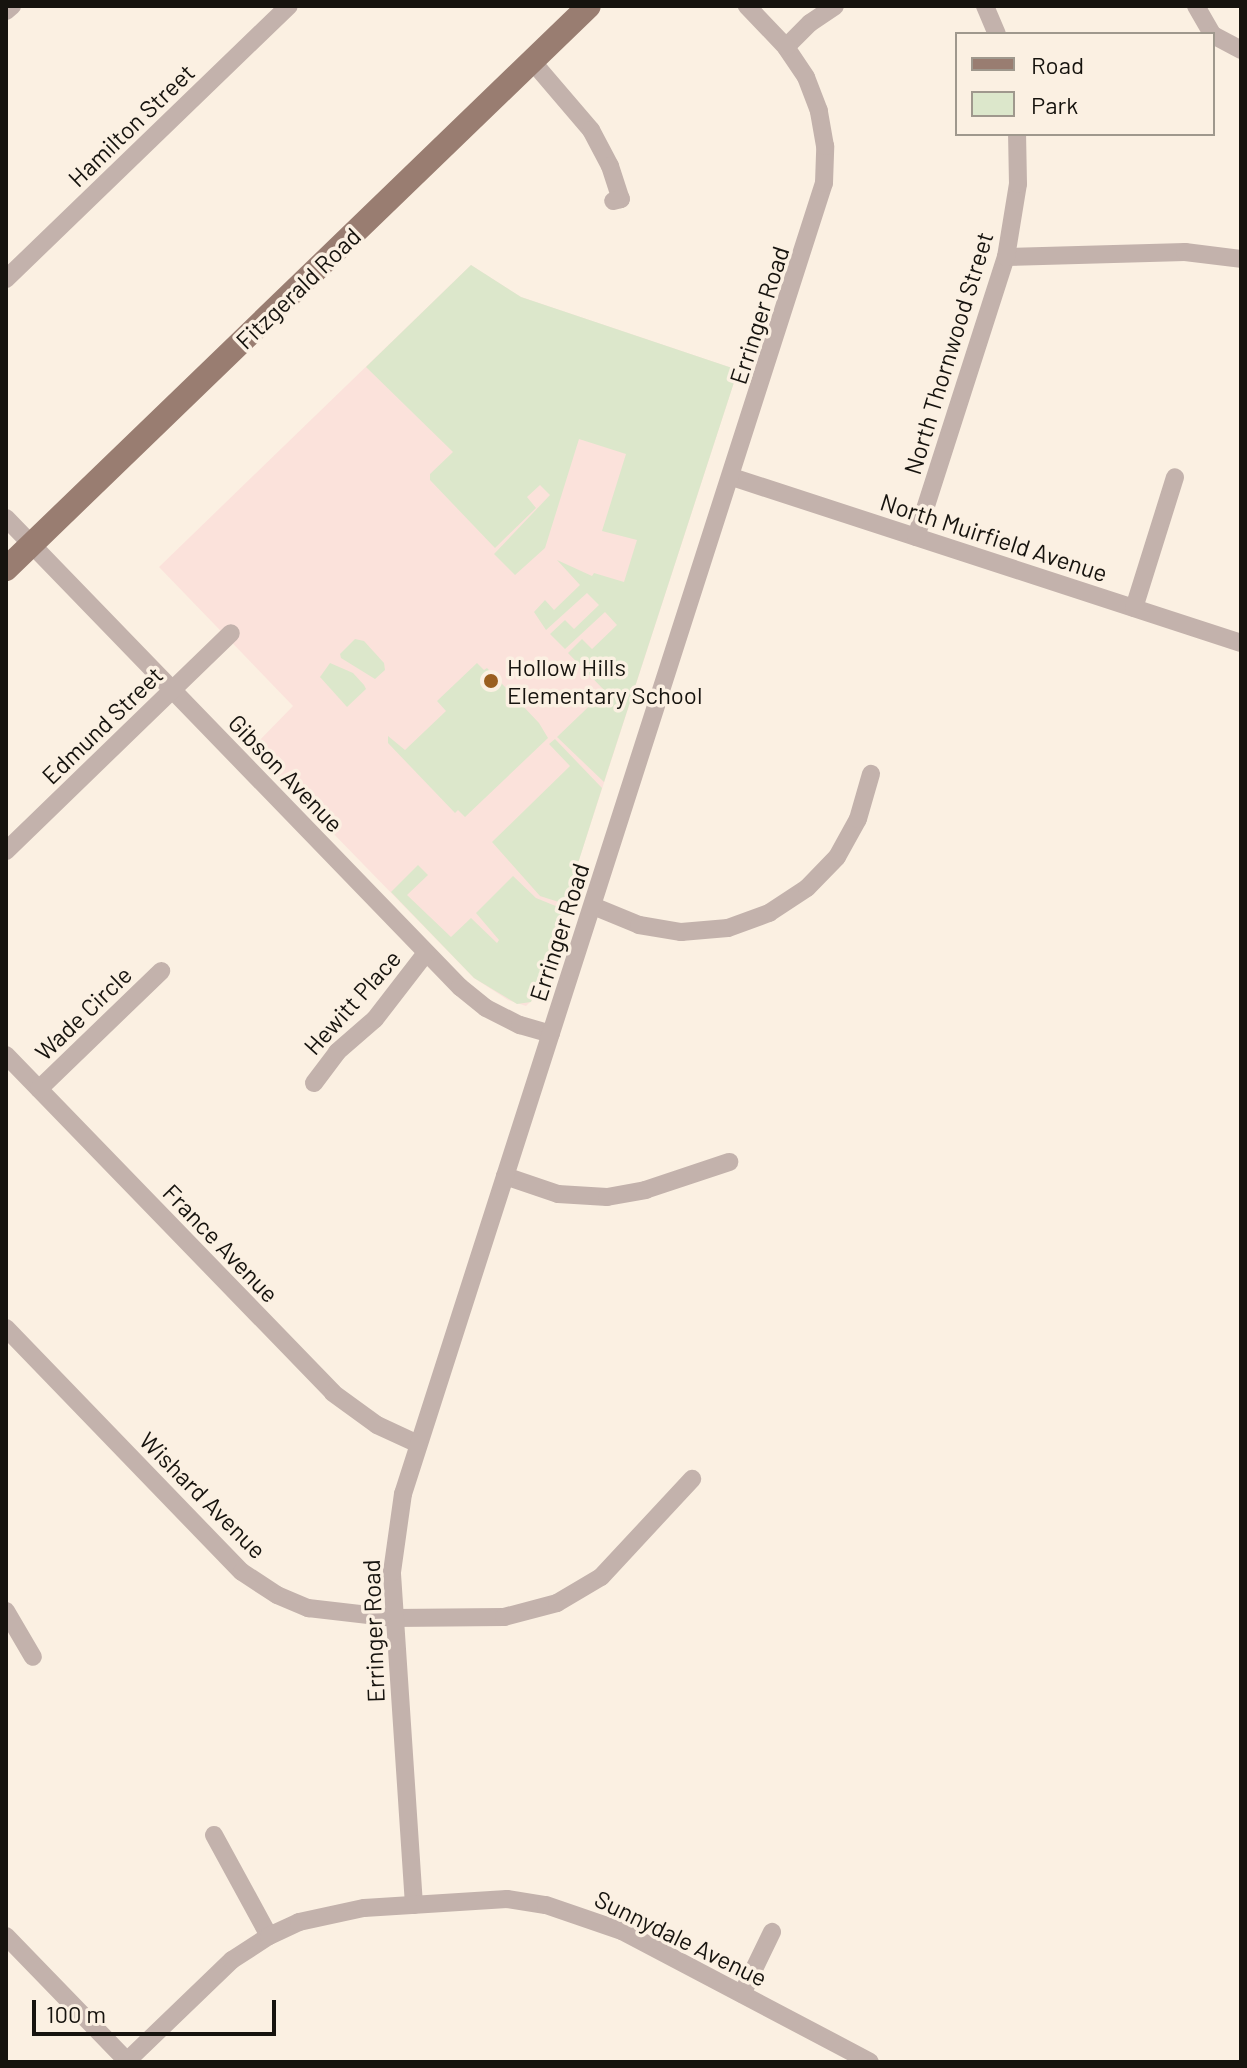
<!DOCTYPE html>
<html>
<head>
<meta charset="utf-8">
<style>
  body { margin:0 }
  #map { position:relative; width:1247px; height:2068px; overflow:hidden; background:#fbf0e2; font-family:Barlow,sans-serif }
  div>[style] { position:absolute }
  .education>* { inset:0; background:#fbe2db }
  .green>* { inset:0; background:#dce7cb }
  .minor>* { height:18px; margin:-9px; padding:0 9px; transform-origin:9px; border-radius:9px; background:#c3b2ac }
  .major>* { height:24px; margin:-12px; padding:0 12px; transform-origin:12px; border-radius:12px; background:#997d71 }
  .dots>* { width:22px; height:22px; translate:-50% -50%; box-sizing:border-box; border:4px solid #fbf0e2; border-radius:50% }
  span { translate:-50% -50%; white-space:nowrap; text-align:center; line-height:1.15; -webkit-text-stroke:7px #fbf0e2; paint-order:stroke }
  .street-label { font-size:24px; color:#16130e }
  .poi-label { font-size:24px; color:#16130e }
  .left { translate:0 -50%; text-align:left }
  .frame { position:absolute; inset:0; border:8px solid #16130e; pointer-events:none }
  .legend { position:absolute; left:955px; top:32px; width:260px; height:104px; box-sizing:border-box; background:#fbf0e2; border:2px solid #9f988d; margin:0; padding:10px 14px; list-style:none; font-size:24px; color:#16130e }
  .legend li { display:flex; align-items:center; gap:16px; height:40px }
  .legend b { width:40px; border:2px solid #9f988d }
  .scale { position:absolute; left:32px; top:2000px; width:244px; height:36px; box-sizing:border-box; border:4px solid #16130e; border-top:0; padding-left:10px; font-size:24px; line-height:28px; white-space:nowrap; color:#16130e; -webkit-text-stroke:6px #fbf0e2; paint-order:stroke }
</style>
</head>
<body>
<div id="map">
  <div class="education">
    <div style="clip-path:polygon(471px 265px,521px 297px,738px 370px,540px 980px,534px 998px,526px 1006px,508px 1000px,474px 978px,251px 749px,293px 706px,159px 567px)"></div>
  </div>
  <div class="green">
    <div style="clip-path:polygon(471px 265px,521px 297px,738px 370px,604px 782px,557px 737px,605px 691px,568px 653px,582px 639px,592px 649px,617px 625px,605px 612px,565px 649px,550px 634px,565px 620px,574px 629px,599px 605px,587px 593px,546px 630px,534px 612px,545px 600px,554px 610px,580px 585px,557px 560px,592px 576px,594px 573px,624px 582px,637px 540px,602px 531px,626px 454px,579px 439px,545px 548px,515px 575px,494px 554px,550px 495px,540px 485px,527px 497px,536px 508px,495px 548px,430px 480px,430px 474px,453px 452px,366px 367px)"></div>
    <div style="clip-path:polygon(355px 639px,364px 641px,384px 663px,385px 670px,375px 679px,341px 658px,340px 654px)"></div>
    <div style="clip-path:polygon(330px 663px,353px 673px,364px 685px,366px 689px,347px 707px,320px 677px)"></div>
    <div style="clip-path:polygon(477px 663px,484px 670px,487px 668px,539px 723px,548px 738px,465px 817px,458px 810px,455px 813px,388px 743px,388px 736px,405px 750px,446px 711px,437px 701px)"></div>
    <div style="clip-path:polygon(555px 739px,602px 788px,565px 904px,540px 896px,492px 842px,570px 766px,549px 744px)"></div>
    <div style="clip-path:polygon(418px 865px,428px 875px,407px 895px,451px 937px,471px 918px,497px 943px,499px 940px,476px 913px,513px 876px,536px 898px,563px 909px,531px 1002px,517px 1004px,474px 978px,391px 892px)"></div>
  </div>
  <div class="minor">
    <div style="left:985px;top:6px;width:30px;rotate:67deg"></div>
    <div style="left:1196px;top:6px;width:32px;rotate:60deg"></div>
    <div style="left:6px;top:11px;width:8px;rotate:-40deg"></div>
    <div style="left:1213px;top:35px;width:32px;rotate:28deg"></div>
    <div style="left:786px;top:47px;width:34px;rotate:-45deg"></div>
    <div style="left:810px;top:23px;width:30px;rotate:-34deg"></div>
    <div style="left:532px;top:61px;width:91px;rotate:49.5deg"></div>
    <div style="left:591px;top:130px;width:41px;rotate:62.2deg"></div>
    <div style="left:610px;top:166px;width:35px;rotate:72deg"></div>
    <div style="left:621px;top:199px;width:8px;rotate:166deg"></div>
    <div style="left:1006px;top:257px;width:179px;rotate:-1.6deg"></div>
    <div style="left:1185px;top:252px;width:56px;rotate:7.1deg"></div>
    <div style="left:6px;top:279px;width:393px;rotate:-44deg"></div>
    <div style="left:732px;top:477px;width:535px;rotate:18.06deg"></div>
    <div style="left:6px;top:518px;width:653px;rotate:45.93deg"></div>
    <div style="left:460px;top:987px;width:33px;rotate:39deg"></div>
    <div style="left:486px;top:1008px;width:38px;rotate:27deg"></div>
    <div style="left:520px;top:1025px;width:32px;rotate:16deg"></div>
    <div style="left:916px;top:537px;width:294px;rotate:-72.2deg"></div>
    <div style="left:1006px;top:257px;width:74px;rotate:-80.7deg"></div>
    <div style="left:1018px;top:184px;width:50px;rotate:-91.1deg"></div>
    <div style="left:1134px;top:608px;width:137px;rotate:-72.6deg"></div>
    <div style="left:6px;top:851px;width:313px;rotate:-44.1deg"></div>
    <div style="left:593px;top:906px;width:50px;rotate:22.4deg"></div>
    <div style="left:639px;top:925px;width:43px;rotate:9.5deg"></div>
    <div style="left:681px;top:932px;width:47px;rotate:-4.9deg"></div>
    <div style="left:728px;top:928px;width:44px;rotate:-20.1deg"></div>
    <div style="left:769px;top:913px;width:45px;rotate:-33.3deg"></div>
    <div style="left:807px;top:888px;width:43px;rotate:-45.9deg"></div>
    <div style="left:837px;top:857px;width:43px;rotate:-61.1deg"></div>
    <div style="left:858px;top:819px;width:47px;rotate:-73.9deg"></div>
    <div style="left:6px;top:1055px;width:470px;rotate:45.9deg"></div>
    <div style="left:333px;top:1393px;width:54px;rotate:36deg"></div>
    <div style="left:377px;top:1425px;width:45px;rotate:24.9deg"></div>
    <div style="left:314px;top:1083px;width:39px;rotate:-53deg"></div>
    <div style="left:337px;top:1052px;width:50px;rotate:-41deg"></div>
    <div style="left:375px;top:1019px;width:83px;rotate:-52.3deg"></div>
    <div style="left:39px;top:1089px;width:170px;rotate:-44deg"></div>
    <div style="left:505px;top:1176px;width:56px;rotate:18.8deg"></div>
    <div style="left:558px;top:1194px;width:49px;rotate:3.5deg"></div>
    <div style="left:607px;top:1197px;width:39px;rotate:-10deg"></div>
    <div style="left:645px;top:1190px;width:89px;rotate:-18.4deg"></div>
    <div style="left:6px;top:1328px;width:339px;rotate:46deg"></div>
    <div style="left:242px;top:1572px;width:42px;rotate:33.3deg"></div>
    <div style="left:277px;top:1595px;width:34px;rotate:23deg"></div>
    <div style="left:308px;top:1608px;width:87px;rotate:6.6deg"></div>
    <div style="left:394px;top:1618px;width:110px;rotate:-0.5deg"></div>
    <div style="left:504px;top:1617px;width:55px;rotate:-14.8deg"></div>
    <div style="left:557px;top:1603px;width:51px;rotate:-30.6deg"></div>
    <div style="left:601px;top:1577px;width:134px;rotate:-47.1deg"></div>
    <div style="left:6px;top:1611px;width:53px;rotate:59.6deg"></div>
    <div style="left:214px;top:1835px;width:115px;rotate:61.4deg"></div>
    <div style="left:414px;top:1905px;width:334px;rotate:-93.8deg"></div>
    <div style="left:392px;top:1572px;width:79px;rotate:-82deg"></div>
    <div style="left:403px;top:1494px;width:1377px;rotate:-72.2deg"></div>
    <div style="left:824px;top:183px;width:37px;rotate:-88deg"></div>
    <div style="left:825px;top:146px;width:36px;rotate:-100deg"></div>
    <div style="left:819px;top:111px;width:36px;rotate:-111deg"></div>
    <div style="left:806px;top:77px;width:36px;rotate:-124deg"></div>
    <div style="left:786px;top:47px;width:57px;rotate:-133.6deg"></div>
    <div style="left:6px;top:1936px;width:175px;rotate:45.9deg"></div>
    <div style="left:742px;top:1994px;width:69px;rotate:-64.2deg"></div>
    <div style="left:127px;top:2061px;width:146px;rotate:-43.9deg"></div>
    <div style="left:232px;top:1960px;width:44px;rotate:-33deg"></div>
    <div style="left:269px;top:1936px;width:33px;rotate:-25deg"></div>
    <div style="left:299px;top:1922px;width:66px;rotate:-12.2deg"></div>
    <div style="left:364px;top:1908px;width:143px;rotate:-3.6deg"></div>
    <div style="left:507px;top:1899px;width:39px;rotate:9deg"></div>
    <div style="left:546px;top:1905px;width:80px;rotate:18.9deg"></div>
    <div style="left:622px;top:1931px;width:280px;rotate:27.8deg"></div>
  </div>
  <div class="major">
    <div style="left:6px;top:569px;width:810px;rotate:-44deg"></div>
  </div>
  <div class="dots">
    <div style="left:491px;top:681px;background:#9a5f1f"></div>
  </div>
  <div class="street-label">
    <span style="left:131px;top:125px;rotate:-44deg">Hamilton Street</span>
    <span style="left:298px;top:288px;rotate:-44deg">Fitzgerald Road</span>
    <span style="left:759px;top:315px;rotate:-72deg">Erringer Road</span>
    <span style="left:948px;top:353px;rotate:-73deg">North Thornwood Street</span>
    <span style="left:994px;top:537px;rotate:18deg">North Muirfield Avenue</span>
    <span style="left:102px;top:725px;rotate:-44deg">Edmund Street</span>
    <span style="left:286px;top:773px;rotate:46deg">Gibson Avenue</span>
    <span style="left:559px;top:932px;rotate:-72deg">Erringer Road</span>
    <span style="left:352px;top:1002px;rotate:-48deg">Hewitt Place</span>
    <span style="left:83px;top:1013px;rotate:-44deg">Wade Circle</span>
    <span style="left:221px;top:1243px;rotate:46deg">France Avenue</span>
    <span style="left:203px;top:1495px;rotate:45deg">Wishard Avenue</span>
    <span style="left:373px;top:1631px;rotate:-92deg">Erringer Road</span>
    <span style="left:681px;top:1938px;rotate:26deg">Sunnydale Avenue</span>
  </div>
  <div class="poi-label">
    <span class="left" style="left:507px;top:681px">Hollow Hills<br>Elementary School</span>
  </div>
  <div class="frame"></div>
  <ul class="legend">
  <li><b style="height:10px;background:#997d71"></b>Road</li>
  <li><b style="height:22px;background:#dce7cb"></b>Park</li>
  </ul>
  <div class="scale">100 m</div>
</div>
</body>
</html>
